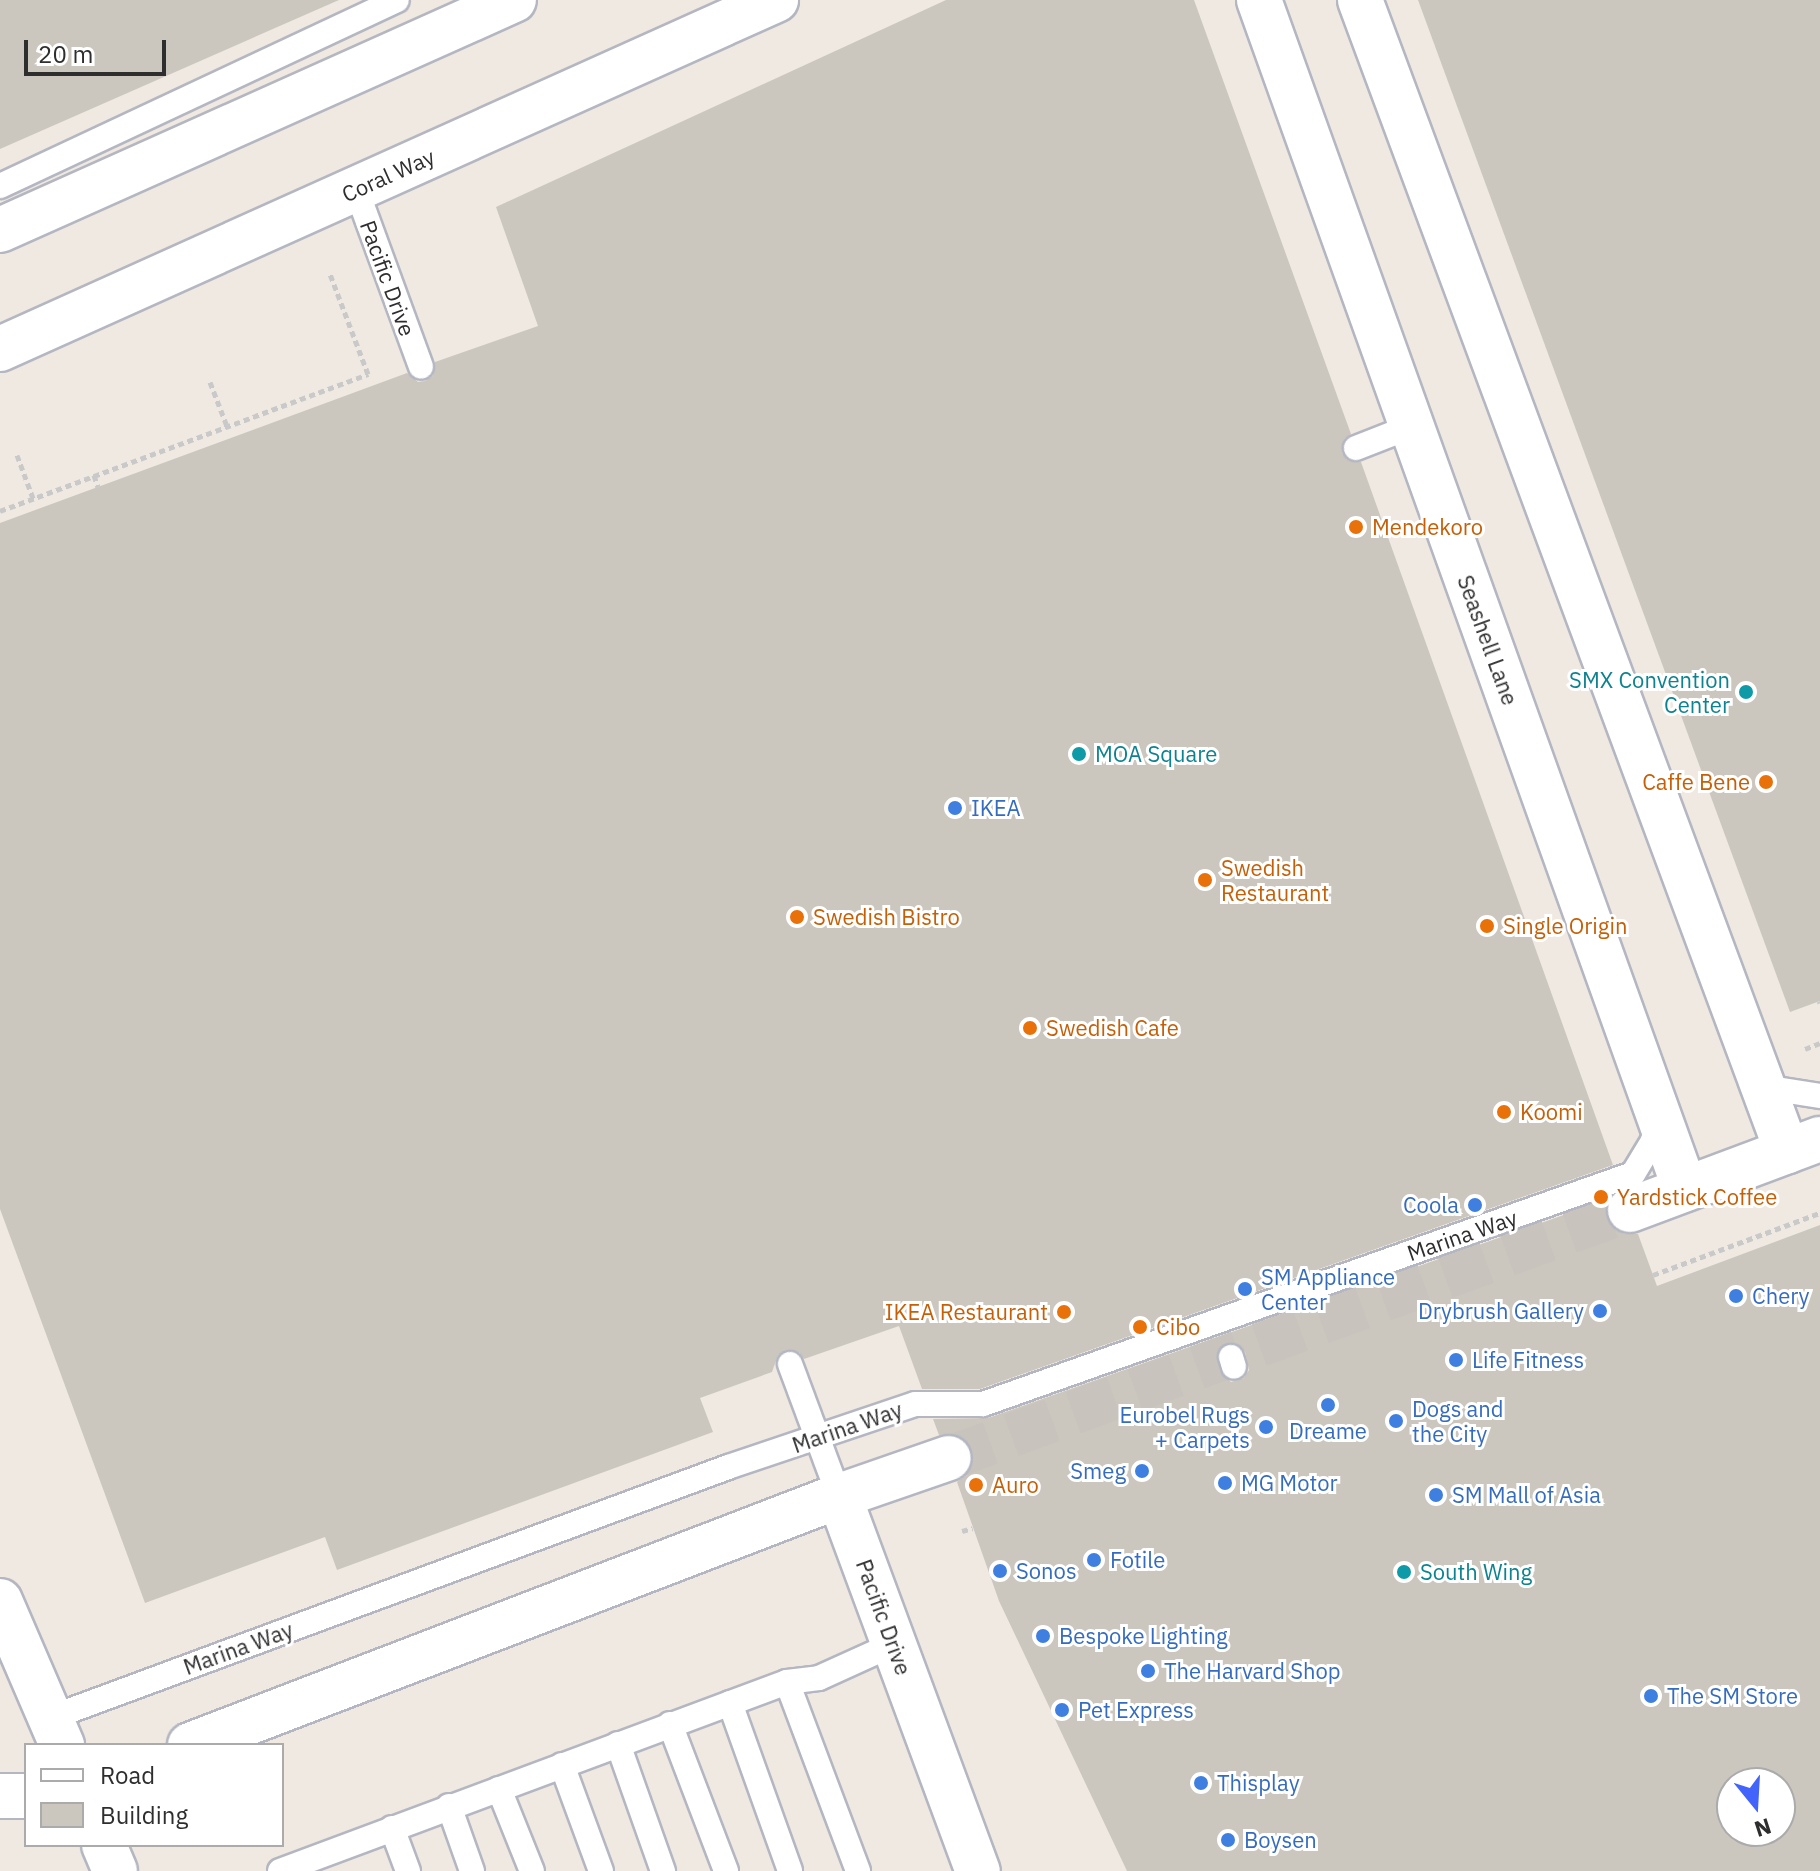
<!DOCTYPE html>
<html>
<head>
<meta charset="utf-8">
<style>
  body { margin:0 }
  #map { position:relative; width:1820px; height:1871px; overflow:hidden; background:#efe9e1; font-family:"IBM Plex Sans",sans-serif }
  div>[style] { position:absolute }
  .building>* { inset:0; background:#cbc7bf }
  .street-tunnel>* { height:44px; margin-top:-22px; transform-origin:0; background:repeating-linear-gradient(90deg,#c8c4bd 0 44px,transparent 0 66px) }
  .path>* { height:5px; margin-top:-2.5px; transform-origin:0; background:repeating-linear-gradient(90deg,#c9c9c9 0 6px,transparent 0 10px) }
  .roads { filter:drop-shadow(2px 0 #b4b7c1) drop-shadow(-2px 0 #b4b7c1) drop-shadow(0 2px #b4b7c1) drop-shadow(0 -2px #b4b7c1) }
  .lane>* { height:24px; margin:-12px; padding:0 12px; transform-origin:12px; border-radius:12px; background:#fff }
  .street>* { height:44px; margin:-22px; padding:0 22px; transform-origin:22px; border-radius:22px; background:#fff }
  .secondary>* { height:44px; margin:-22px; padding:0 22px; transform-origin:22px; border-radius:22px; background:#fff }
  .dots>* { width:22px; height:22px; translate:-50% -50%; box-sizing:border-box; border:4px solid #fff; border-radius:50% }
  span { translate:-50% -50%; white-space:nowrap; text-align:center; line-height:1.15; -webkit-text-stroke:6px #fff; paint-order:stroke }
  .street-label { font-size:22px; color:#2e2e2e }
  .food-label { font-size:22px; color:#c56008 }
  .left { translate:0 -50%; text-align:left }
  .right { translate:-100% -50%; text-align:right }
  .culture-label { font-size:22px; color:#0d838f }
  .shop-label { font-size:22px; color:#366cbe }
  .legend { position:absolute; left:24px; top:1743px; width:260px; height:104px; box-sizing:border-box; background:#fff; border:2px solid #ababab; margin:0; padding:10px 14px; list-style:none; font-size:24px; color:#2e2e2e }
  .legend li { display:flex; align-items:center; gap:16px; height:40px }
  .legend b { width:40px; border:2px solid #ababab }
  .north { position:absolute; left:1716px; top:1767px; width:80px; height:80px; box-sizing:border-box; background:#fff; border:2px solid #ababab; border-radius:50%; rotate:162deg; font-size:22px; font-weight:700; line-height:32px; text-align:center; color:#2e2e2e }
  .north::after { content:''; display:block; margin:auto; width:28px; height:36px; background:#4264fb; clip-path:polygon(50% 0,100% 100%,50% 72%,0 100%) }
  .scale { position:absolute; left:24px; top:40px; width:142px; height:36px; box-sizing:border-box; border:4px solid #2e2e2e; border-top:0; padding-left:10px; font-size:24px; line-height:28px; white-space:nowrap; color:#2e2e2e; -webkit-text-stroke:6px #fff; paint-order:stroke }
</style>
</head>
<body>
<div id="map">
  <div class="building">
    <div style="clip-path:polygon(0 0,339px 0,0 149px)"></div>
    <div style="clip-path:polygon(946px 0,1194px 0,1351px 434px,1344px 439px,1342px 453px,1347px 460px,1361px 462px,1613px 1165px,980px 1389px,922px 1389px,899px 1326px,804px 1359px,799px 1352px,786px 1350px,778px 1355px,772px 1372px,700px 1398px,713px 1432px,337px 1570px,325px 1537px,145px 1603px,0 1209px,0 523px,407px 373px,418px 382px,425px 381px,433px 376px,435px 362px,538px 326px,496px 207px)"></div>
    <div style="clip-path:polygon(1418px 0,1820px 0,1820px 1001px,1790px 1012px)"></div>
    <div style="clip-path:polygon(evenodd,1609px 1199px,1607px 1219px,1614px 1229px,1625px 1234px,1638px 1234px,1657px 1286px,1820px 1225px,1820px 1871px,1127px 1871px,999px 1601px,957px 1482px,967px 1475px,973px 1463px,972px 1449px,966px 1440px,954px 1434px,939px 1435px,933px 1419px,988px 1418px,1609px 1199px,1234px 1342px,1245px 1352px,1249px 1370px,1244px 1378px,1231px 1382px,1220px 1372px,1216px 1354px,1221px 1346px,1234px 1342px,1609px 1199px,1732px 1783px,1780px 1783px,1780px 1831px,1732px 1831px,1732px 1783px)"></div>
  </div>
  <div class="street-tunnel">
    <div style="left:949px;top:1458px;width:725px;rotate:-20.01deg"></div>
  </div>
  <div class="path">
    <div style="left:210px;top:382px;width:47px;rotate:68.9deg"></div>
    <div style="left:17px;top:455px;width:46px;rotate:69.6deg"></div>
    <div style="left:94px;top:475px;width:13px;rotate:72deg"></div>
    <div style="left:0;top:511px;width:393px;rotate:-20.4deg"></div>
    <div style="left:368px;top:374px;width:107px;rotate:-110.8deg"></div>
    <div style="left:1819px;top:1001px;width:2px;rotate:63deg"></div>
    <div style="left:1805px;top:1049px;width:16px;rotate:-22deg"></div>
    <div style="left:1653px;top:1275px;width:178px;rotate:-20.4deg"></div>
    <div style="left:962px;top:1531px;width:11px;rotate:-15deg"></div>
  </div>
  <div class="roads">
    <div class="lane">
      <div style="left:0;top:186px;width:438px;rotate:-25.1deg"></div>
      <div style="left:356px;top:189px;width:189px;rotate:69.9deg"></div>
      <div style="left:1356px;top:448px;width:60px;rotate:-21.4deg"></div>
      <div style="left:1763px;top:1087px;width:58px;rotate:9deg"></div>
      <div style="left:1231px;top:1357px;width:10px;rotate:73deg"></div>
      <div style="left:790px;top:1364px;width:141px;rotate:69.6deg"></div>
      <div style="left:787px;top:1682px;width:202px;rotate:69.4deg"></div>
      <div style="left:730px;top:1703px;width:178px;rotate:70.3deg"></div>
      <div style="left:50px;top:1718px;width:723px;rotate:-20.31deg"></div>
      <div style="left:728px;top:1467px;width:197px;rotate:-18.6deg"></div>
      <div style="left:915px;top:1404px;width:68px"></div>
      <div style="left:983px;top:1404px;width:689px;rotate:-19.49deg"></div>
      <div style="left:1633px;top:1174px;width:39px;rotate:-59deg"></div>
      <div style="left:1653px;top:1141px;width:21px;rotate:-79deg"></div>
      <div style="left:670px;top:1724px;width:157px;rotate:69.1deg"></div>
      <div style="left:618px;top:1744px;width:135px;rotate:70.5deg"></div>
      <div style="left:562px;top:1765px;width:113px;rotate:69.8deg"></div>
      <div style="left:499px;top:1789px;width:88px;rotate:68.1deg"></div>
      <div style="left:449px;top:1806px;width:69px;rotate:70.5deg"></div>
      <div style="left:392px;top:1828px;width:46px;rotate:69.6deg"></div>
      <div style="left:280px;top:1871px;width:541px;rotate:-20.44deg"></div>
      <div style="left:787px;top:1682px;width:32px;rotate:-7deg"></div>
      <div style="left:819px;top:1678px;width:82px;rotate:-24.4deg"></div>
    </div>
    <div class="street">
      <div style="left:1259px;top:0;width:1263px;rotate:70.29deg"></div>
      <div style="left:1360px;top:0;width:1228px;rotate:69.65deg"></div>
      <div style="left:1630px;top:1210px;width:203px;rotate:-20.5deg"></div>
      <div style="left:839px;top:1496px;width:400px;rotate:69.7deg"></div>
      <div style="left:190px;top:1745px;width:695px;rotate:-20.99deg"></div>
      <div style="left:839px;top:1496px;width:116px;rotate:-19.1deg"></div>
    </div>
    <div class="secondary">
      <div style="left:0;top:230px;width:563px;rotate:-24.11deg"></div>
      <div style="left:0;top:349px;width:851px;rotate:-24.22deg"></div>
      <div style="left:0;top:1601px;width:157px;rotate:66.7deg"></div>
      <div style="left:0;top:1796px;width:26px"></div>
      <div style="left:104px;top:1845px;width:28px;rotate:67deg"></div>
    </div>
  </div>
  <div class="dots">
    <div style="left:1356px;top:527px;background:#e8710a"></div>
    <div style="left:1746px;top:692px;background:#0f9aa8"></div>
    <div style="left:1079px;top:754px;background:#0f9aa8"></div>
    <div style="left:1766px;top:782px;background:#e8710a"></div>
    <div style="left:955px;top:808px;background:#3f7fe0"></div>
    <div style="left:1205px;top:880px;background:#e8710a"></div>
    <div style="left:797px;top:917px;background:#e8710a"></div>
    <div style="left:1487px;top:926px;background:#e8710a"></div>
    <div style="left:1030px;top:1028px;background:#e8710a"></div>
    <div style="left:1504px;top:1112px;background:#e8710a"></div>
    <div style="left:1601px;top:1197px;background:#e8710a"></div>
    <div style="left:1475px;top:1205px;background:#3f7fe0"></div>
    <div style="left:1245px;top:1289px;background:#3f7fe0"></div>
    <div style="left:1736px;top:1296px;background:#3f7fe0"></div>
    <div style="left:1600px;top:1311px;background:#3f7fe0"></div>
    <div style="left:1064px;top:1312px;background:#e8710a"></div>
    <div style="left:1140px;top:1327px;background:#e8710a"></div>
    <div style="left:1456px;top:1360px;background:#3f7fe0"></div>
    <div style="left:1328px;top:1405px;background:#3f7fe0"></div>
    <div style="left:1396px;top:1421px;background:#3f7fe0"></div>
    <div style="left:1266px;top:1427px;background:#3f7fe0"></div>
    <div style="left:1142px;top:1471px;background:#3f7fe0"></div>
    <div style="left:1225px;top:1483px;background:#3f7fe0"></div>
    <div style="left:976px;top:1485px;background:#e8710a"></div>
    <div style="left:1436px;top:1495px;background:#3f7fe0"></div>
    <div style="left:1094px;top:1560px;background:#3f7fe0"></div>
    <div style="left:1000px;top:1571px;background:#3f7fe0"></div>
    <div style="left:1404px;top:1572px;background:#0f9aa8"></div>
    <div style="left:1043px;top:1636px;background:#3f7fe0"></div>
    <div style="left:1148px;top:1671px;background:#3f7fe0"></div>
    <div style="left:1651px;top:1696px;background:#3f7fe0"></div>
    <div style="left:1062px;top:1710px;background:#3f7fe0"></div>
    <div style="left:1201px;top:1783px;background:#3f7fe0"></div>
    <div style="left:1228px;top:1840px;background:#3f7fe0"></div>
  </div>
  <div class="street-label">
    <span style="left:388px;top:175px;rotate:-24deg">Coral Way</span>
    <span style="left:388px;top:278px;rotate:70deg">Pacific Drive</span>
    <span style="left:1488px;top:640px;rotate:70deg">Seashell Lane</span>
    <span style="left:1462px;top:1235px;rotate:-19deg">Marina Way</span>
    <span style="left:847px;top:1427px;rotate:-19deg">Marina Way</span>
    <span style="left:884px;top:1617px;rotate:70deg">Pacific Drive</span>
    <span style="left:238px;top:1648px;rotate:-20deg">Marina Way</span>
  </div>
  <div class="food-label">
    <span class="left" style="left:1372px;top:527px">Mendekoro</span>
    <span class="right" style="left:1750px;top:782px">Caffe Bene</span>
    <span class="left" style="left:1221px;top:880px">Swedish<br>Restaurant</span>
    <span class="left" style="left:813px;top:917px">Swedish Bistro</span>
    <span class="left" style="left:1503px;top:926px">Single Origin</span>
    <span class="left" style="left:1046px;top:1028px">Swedish Cafe</span>
    <span class="left" style="left:1520px;top:1112px">Koomi</span>
    <span class="left" style="left:1617px;top:1197px">Yardstick Coffee</span>
    <span class="right" style="left:1048px;top:1312px">IKEA Restaurant</span>
    <span class="left" style="left:1156px;top:1327px">Cibo</span>
    <span class="left" style="left:992px;top:1485px">Auro</span>
  </div>
  <div class="culture-label">
    <span class="right" style="left:1730px;top:692px">SMX Convention<br>Center</span>
    <span class="left" style="left:1095px;top:754px">MOA Square</span>
    <span class="left" style="left:1420px;top:1572px">South Wing</span>
  </div>
  <div class="shop-label">
    <span class="left" style="left:971px;top:808px">IKEA</span>
    <span class="right" style="left:1459px;top:1205px">Coola</span>
    <span class="left" style="left:1261px;top:1289px">SM Appliance<br>Center</span>
    <span class="left" style="left:1752px;top:1296px">Chery</span>
    <span class="right" style="left:1584px;top:1311px">Drybrush Gallery</span>
    <span class="left" style="left:1472px;top:1360px">Life Fitness</span>
    <span class="left" style="left:1412px;top:1421px">Dogs and<br>the City</span>
    <span class="right" style="left:1250px;top:1427px">Eurobel Rugs<br>+ Carpets</span>
    <span style="left:1328px;top:1431px">Dreame</span>
    <span class="right" style="left:1126px;top:1471px">Smeg</span>
    <span class="left" style="left:1241px;top:1483px">MG Motor</span>
    <span class="left" style="left:1452px;top:1495px">SM Mall of Asia</span>
    <span class="left" style="left:1110px;top:1560px">Fotile</span>
    <span class="left" style="left:1016px;top:1571px">Sonos</span>
    <span class="left" style="left:1059px;top:1636px">Bespoke Lighting</span>
    <span class="left" style="left:1164px;top:1671px">The Harvard Shop</span>
    <span class="left" style="left:1667px;top:1696px">The SM Store</span>
    <span class="left" style="left:1078px;top:1710px">Pet Express</span>
    <span class="left" style="left:1217px;top:1783px">Thisplay</span>
    <span class="left" style="left:1244px;top:1840px">Boysen</span>
  </div>
  <ul class="legend">
  <li><b style="height:10px;background:#fff"></b>Road</li>
  <li><b style="height:22px;background:#cbc7bf"></b>Building</li>
  </ul>
  <div class="north">N</div>
  <div class="scale">20 m</div>
</div>
</body>
</html>
